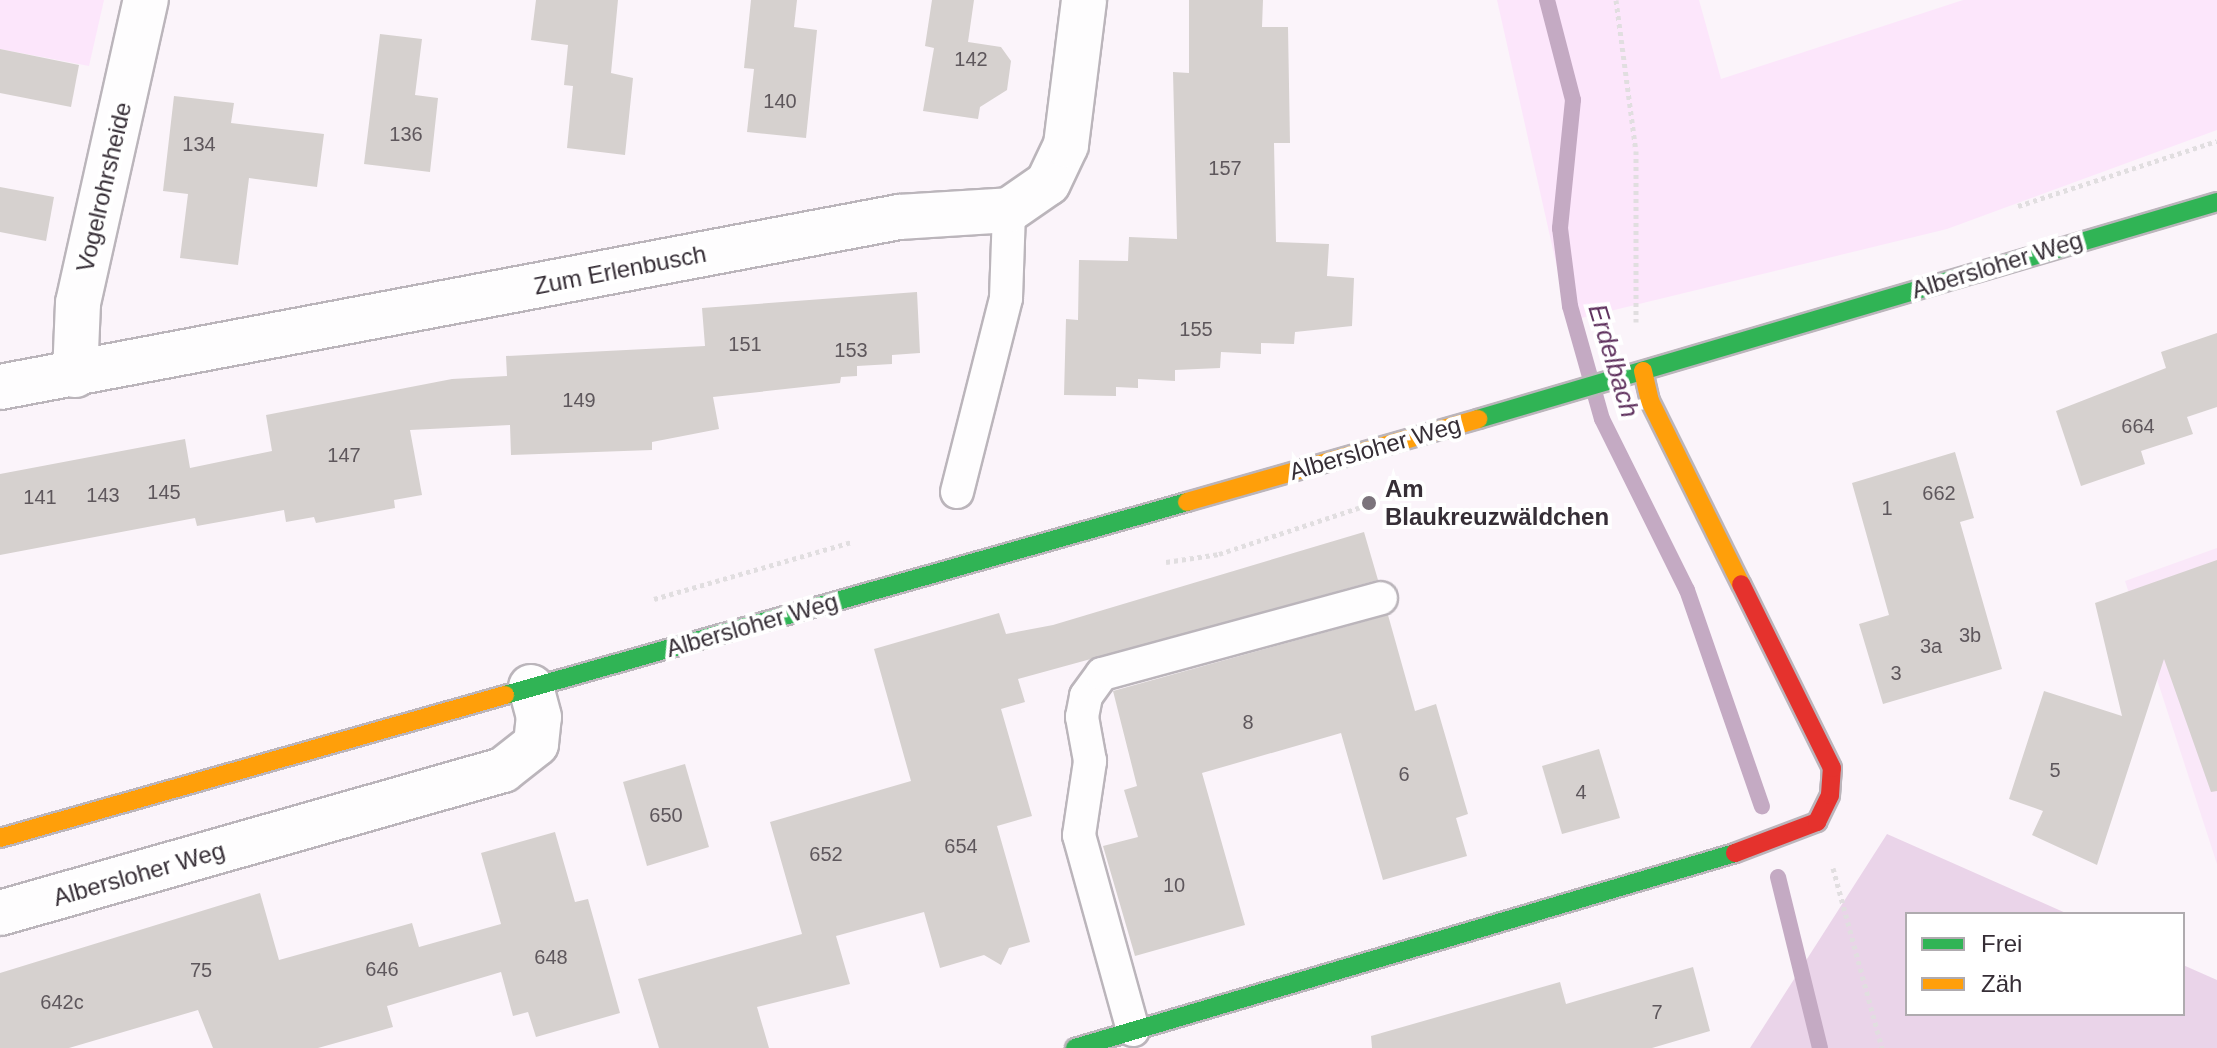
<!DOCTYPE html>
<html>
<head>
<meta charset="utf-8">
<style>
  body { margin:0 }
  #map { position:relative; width:2217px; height:1048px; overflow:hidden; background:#fbf4fa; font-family:Arial,sans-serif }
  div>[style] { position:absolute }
  .built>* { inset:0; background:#fae8f9 }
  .green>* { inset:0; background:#fce6fb }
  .forest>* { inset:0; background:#ead4e9 }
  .stream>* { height:16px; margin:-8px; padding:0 8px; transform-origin:8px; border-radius:8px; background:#c4aac3 }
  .building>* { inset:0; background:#d6d1cf }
  .path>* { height:5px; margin-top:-2.5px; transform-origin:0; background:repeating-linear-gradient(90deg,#e1dee0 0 4px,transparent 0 8px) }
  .roads { filter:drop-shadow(2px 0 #bbb5bb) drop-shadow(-2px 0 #bbb5bb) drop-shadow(0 2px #bbb5bb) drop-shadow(0 -2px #bbb5bb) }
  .lane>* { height:32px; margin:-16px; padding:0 16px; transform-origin:16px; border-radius:16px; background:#fefdfe }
  .street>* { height:44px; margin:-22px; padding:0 22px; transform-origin:22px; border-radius:22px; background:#fefdfe }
  .fast>* { height:18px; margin:-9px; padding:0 9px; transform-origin:9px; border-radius:9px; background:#30b455 }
  .slow>* { height:18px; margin:-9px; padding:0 9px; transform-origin:9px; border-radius:9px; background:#ff9f0a }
  .jam>* { height:18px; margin:-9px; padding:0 9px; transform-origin:9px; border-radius:9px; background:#e5322d }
  .dots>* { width:22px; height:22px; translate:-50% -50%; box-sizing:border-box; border:4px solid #fff; border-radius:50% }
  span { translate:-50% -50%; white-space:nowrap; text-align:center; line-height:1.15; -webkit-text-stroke:8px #fff; paint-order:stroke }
  .number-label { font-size:20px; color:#5e575c }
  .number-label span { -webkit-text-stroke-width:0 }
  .street-label { font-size:24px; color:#362e36 }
  .poi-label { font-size:24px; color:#362e36; font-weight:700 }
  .left { translate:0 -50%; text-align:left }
  .water-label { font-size:26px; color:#60335f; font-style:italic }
  .legend { position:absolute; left:1905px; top:912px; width:280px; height:104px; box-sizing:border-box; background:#fff; border:2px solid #afabaf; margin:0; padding:10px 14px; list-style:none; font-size:24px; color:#362e36 }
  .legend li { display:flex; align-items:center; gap:16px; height:40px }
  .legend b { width:40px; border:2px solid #afabaf }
</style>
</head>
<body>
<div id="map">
  <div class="built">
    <div style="clip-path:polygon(2217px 548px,2217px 864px,2125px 581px)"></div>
  </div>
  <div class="green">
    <div style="clip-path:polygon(0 0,104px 0,89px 66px,0 49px)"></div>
    <div style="clip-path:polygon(1497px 0,1699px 0,1721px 79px,1963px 0,2217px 0,2217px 130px,1947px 229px,1569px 321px)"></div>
  </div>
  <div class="forest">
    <div style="clip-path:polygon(1887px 834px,2068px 914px,1907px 914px,1907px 1014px,2183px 1014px,2183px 965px,2217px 980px,2217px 1048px,1750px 1048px)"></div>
  </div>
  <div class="stream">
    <div style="left:1547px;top:0;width:103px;rotate:75.4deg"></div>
    <div style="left:1573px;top:100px;width:129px;rotate:95.8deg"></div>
    <div style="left:1560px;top:228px;width:79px;rotate:82.7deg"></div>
    <div style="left:1570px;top:306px;width:117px;rotate:74.2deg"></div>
    <div style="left:1602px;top:419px;width:191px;rotate:63.6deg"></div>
    <div style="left:1687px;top:590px;width:229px;rotate:70.9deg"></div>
    <div style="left:1778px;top:877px;width:176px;rotate:76.2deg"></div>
  </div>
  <div class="building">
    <div style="clip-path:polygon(536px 0,618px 0,611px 73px,633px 78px,625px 155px,567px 148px,573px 86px,564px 85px,568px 45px,531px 40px)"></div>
    <div style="clip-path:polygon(751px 0,797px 0,794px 27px,817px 30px,806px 138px,747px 132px,754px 69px,744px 68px)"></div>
    <div style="clip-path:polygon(932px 0,974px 0,968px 42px,1001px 47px,1011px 61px,1007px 90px,980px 107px,978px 119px,923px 111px,934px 48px,925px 46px)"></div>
    <div style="clip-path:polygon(1189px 0,1263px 0,1262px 27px,1288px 27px,1290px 143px,1274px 143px,1276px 242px,1329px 244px,1327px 276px,1354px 278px,1352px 326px,1295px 332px,1294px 344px,1261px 343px,1261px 354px,1221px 352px,1220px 368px,1175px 370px,1175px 381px,1138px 379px,1138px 388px,1116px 387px,1116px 396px,1064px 395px,1066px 319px,1078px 320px,1079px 260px,1128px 261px,1129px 237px,1177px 239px,1173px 72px,1189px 73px)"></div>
    <div style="clip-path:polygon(380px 34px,422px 39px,415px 95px,438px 98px,430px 172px,364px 164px)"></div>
    <div style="clip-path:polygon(0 49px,79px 65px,71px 107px,0 93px)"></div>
    <div style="clip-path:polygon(174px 96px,234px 103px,231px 123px,324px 134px,317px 187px,249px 178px,238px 265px,180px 258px,188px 194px,163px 191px)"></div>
    <div style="clip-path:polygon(0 187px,54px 197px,46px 241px,0 232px)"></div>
    <div style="clip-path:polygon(917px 292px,920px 353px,892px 355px,892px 364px,857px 366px,857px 376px,841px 377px,840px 383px,713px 397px,719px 429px,652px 442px,652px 450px,511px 455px,510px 425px,410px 430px,422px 495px,394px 500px,395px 508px,316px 523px,314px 517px,286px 522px,284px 510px,197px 526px,195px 518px,0 555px,0 474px,185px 439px,190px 468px,272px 451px,266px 415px,452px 379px,507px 376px,506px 356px,705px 346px,702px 308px)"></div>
    <div style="clip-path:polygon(2217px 333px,2217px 407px,2187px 417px,2193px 434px,2141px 451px,2145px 464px,2081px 486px,2056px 411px,2166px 368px,2161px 352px)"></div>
    <div style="clip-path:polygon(1955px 452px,1974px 518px,1960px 522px,2002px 669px,1883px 704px,1859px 624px,1889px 615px,1852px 483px)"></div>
    <div style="clip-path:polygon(1364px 532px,1378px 580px,1018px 679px,1025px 702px,1001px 709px,1032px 816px,997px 826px,1030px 942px,1009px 948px,1001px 965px,984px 955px,940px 968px,924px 912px,836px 936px,850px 984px,757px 1007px,769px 1048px,659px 1048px,638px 979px,802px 934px,770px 822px,911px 781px,874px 649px,999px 613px,1006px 634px,1053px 625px)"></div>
    <div style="clip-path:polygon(2217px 560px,2217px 791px,2211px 792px,2164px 659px,2097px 865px,2032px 835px,2043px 811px,2009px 799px,2044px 691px,2122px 716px,2095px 603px)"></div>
    <div style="clip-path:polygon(1388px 615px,1415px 711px,1436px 704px,1468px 814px,1456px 818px,1467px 856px,1383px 880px,1341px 733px,1202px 773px,1245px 925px,1135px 956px,1103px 846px,1138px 837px,1124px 790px,1137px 786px,1113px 691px)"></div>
    <div style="clip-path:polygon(1599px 749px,1620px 818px,1562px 834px,1542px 766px)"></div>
    <div style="clip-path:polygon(685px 764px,709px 847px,647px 866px,623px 782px)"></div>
    <div style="clip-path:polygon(555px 832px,575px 902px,588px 899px,620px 1013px,536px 1037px,528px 1012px,513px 1016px,501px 972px,387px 1006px,393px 1027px,318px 1048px,213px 1048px,198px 1010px,69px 1048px,0 1048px,0 973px,260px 893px,279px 960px,412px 923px,419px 947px,501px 924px,481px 853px)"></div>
    <div style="clip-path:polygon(1693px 967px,1710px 1031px,1652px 1048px,1372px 1048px,1371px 1036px,1560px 982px,1566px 1004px)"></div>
  </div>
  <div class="path">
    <div style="left:1616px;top:0;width:152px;rotate:82.5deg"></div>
    <div style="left:1636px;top:151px;width:171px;rotate:90deg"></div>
    <div style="left:2018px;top:206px;width:209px;rotate:-18.1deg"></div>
    <div style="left:1166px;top:562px;width:54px;rotate:-8.6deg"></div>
    <div style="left:1219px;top:554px;width:153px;rotate:-18.3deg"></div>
    <div style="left:654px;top:599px;width:206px;rotate:-16.1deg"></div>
    <div style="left:1833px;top:868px;width:187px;rotate:74.8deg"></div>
  </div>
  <div class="roads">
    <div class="lane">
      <div style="left:957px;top:492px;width:200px;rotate:-75.8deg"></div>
      <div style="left:1006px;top:298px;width:88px;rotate:-88deg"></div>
      <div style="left:1133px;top:1030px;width:202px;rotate:-105.5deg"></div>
      <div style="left:1079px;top:835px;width:75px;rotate:-81.5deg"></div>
      <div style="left:1090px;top:761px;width:45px;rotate:-100.3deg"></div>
      <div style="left:1082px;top:717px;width:21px;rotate:-79deg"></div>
      <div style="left:1086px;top:696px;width:27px;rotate:-54deg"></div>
      <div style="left:1102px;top:674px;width:289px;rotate:-15.2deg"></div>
    </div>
    <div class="street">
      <div style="left:75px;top:375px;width:72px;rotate:-87.6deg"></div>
      <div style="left:78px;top:303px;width:311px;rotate:-77.4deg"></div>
      <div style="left:0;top:387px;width:915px;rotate:-10.71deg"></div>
      <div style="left:899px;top:217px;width:110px;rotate:-3.6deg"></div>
      <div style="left:1009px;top:210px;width:47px;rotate:-34.7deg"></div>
      <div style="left:1048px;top:183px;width:42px;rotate:-64.7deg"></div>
      <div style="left:1066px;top:145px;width:146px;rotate:-82.9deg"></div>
      <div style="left:0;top:913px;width:523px;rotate:-15.87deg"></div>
      <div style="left:503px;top:770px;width:42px;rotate:-38.2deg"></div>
      <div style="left:536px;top:744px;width:27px;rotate:-84deg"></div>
      <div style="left:539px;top:717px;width:31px;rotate:-105deg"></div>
    </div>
    <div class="fast">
      <div style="left:1478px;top:419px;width:770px;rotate:-16.36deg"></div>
      <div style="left:505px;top:695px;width:709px;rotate:-15.8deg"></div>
      <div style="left:1075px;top:1048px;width:688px;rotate:-16.46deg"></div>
    </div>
    <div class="slow">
      <div style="left:1643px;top:371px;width:31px;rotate:77deg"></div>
      <div style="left:1650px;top:401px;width:204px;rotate:63.6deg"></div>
      <div style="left:1187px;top:502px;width:303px;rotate:-15.9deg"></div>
      <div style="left:0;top:838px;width:525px;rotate:-15.81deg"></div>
    </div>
    <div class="jam">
      <div style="left:1735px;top:853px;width:88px;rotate:-20.7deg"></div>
      <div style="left:1817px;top:822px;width:30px;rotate:-64deg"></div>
      <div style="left:1830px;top:795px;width:27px;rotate:-86deg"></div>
      <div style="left:1832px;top:768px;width:205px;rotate:-116.3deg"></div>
    </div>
  </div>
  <div class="dots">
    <div style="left:1369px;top:503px;background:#7b737b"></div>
  </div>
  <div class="number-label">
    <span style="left:971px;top:59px">142</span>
    <span style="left:780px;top:101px">140</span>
    <span style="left:406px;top:134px">136</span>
    <span style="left:199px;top:144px">134</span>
    <span style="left:1225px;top:168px">157</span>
    <span style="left:1196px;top:329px">155</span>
    <span style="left:745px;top:344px">151</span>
    <span style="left:851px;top:350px">153</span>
    <span style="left:579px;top:400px">149</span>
    <span style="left:2138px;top:426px">664</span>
    <span style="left:344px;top:455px">147</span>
    <span style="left:164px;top:492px">145</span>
    <span style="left:1939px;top:493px">662</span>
    <span style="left:103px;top:495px">143</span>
    <span style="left:40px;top:497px">141</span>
    <span style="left:1887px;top:508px">1</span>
    <span style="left:1970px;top:635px">3b</span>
    <span style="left:1931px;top:646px">3a</span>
    <span style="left:1896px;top:673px">3</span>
    <span style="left:1248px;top:722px">8</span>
    <span style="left:2055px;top:770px">5</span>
    <span style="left:1404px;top:774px">6</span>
    <span style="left:1581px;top:792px">4</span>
    <span style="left:666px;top:815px">650</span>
    <span style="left:961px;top:846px">654</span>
    <span style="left:826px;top:854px">652</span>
    <span style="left:1174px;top:885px">10</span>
    <span style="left:551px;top:957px">648</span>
    <span style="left:382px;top:969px">646</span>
    <span style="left:201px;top:970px">75</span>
    <span style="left:62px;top:1002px">642c</span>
    <span style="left:1657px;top:1012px">7</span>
  </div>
  <div class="street-label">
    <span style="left:104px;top:187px;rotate:-77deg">Vogelrohrsheide</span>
    <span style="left:1997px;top:265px;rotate:-17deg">Albersloher Weg</span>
    <span style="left:620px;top:270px;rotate:-11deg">Zum Erlenbusch</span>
    <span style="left:1375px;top:448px;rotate:-16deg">Albersloher Weg</span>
    <span style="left:752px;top:625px;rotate:-16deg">Albersloher Weg</span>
    <span style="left:139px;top:874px;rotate:-16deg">Albersloher Weg</span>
  </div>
  <div class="poi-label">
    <span class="left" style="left:1385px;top:503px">Am<br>Blaukreuzwäldchen</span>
  </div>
  <div class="water-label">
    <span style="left:1613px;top:361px;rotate:73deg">Erdelbach</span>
  </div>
  <ul class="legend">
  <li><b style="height:10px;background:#30b455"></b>Frei</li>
  <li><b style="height:10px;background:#ff9f0a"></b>Zäh</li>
  </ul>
</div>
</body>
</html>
